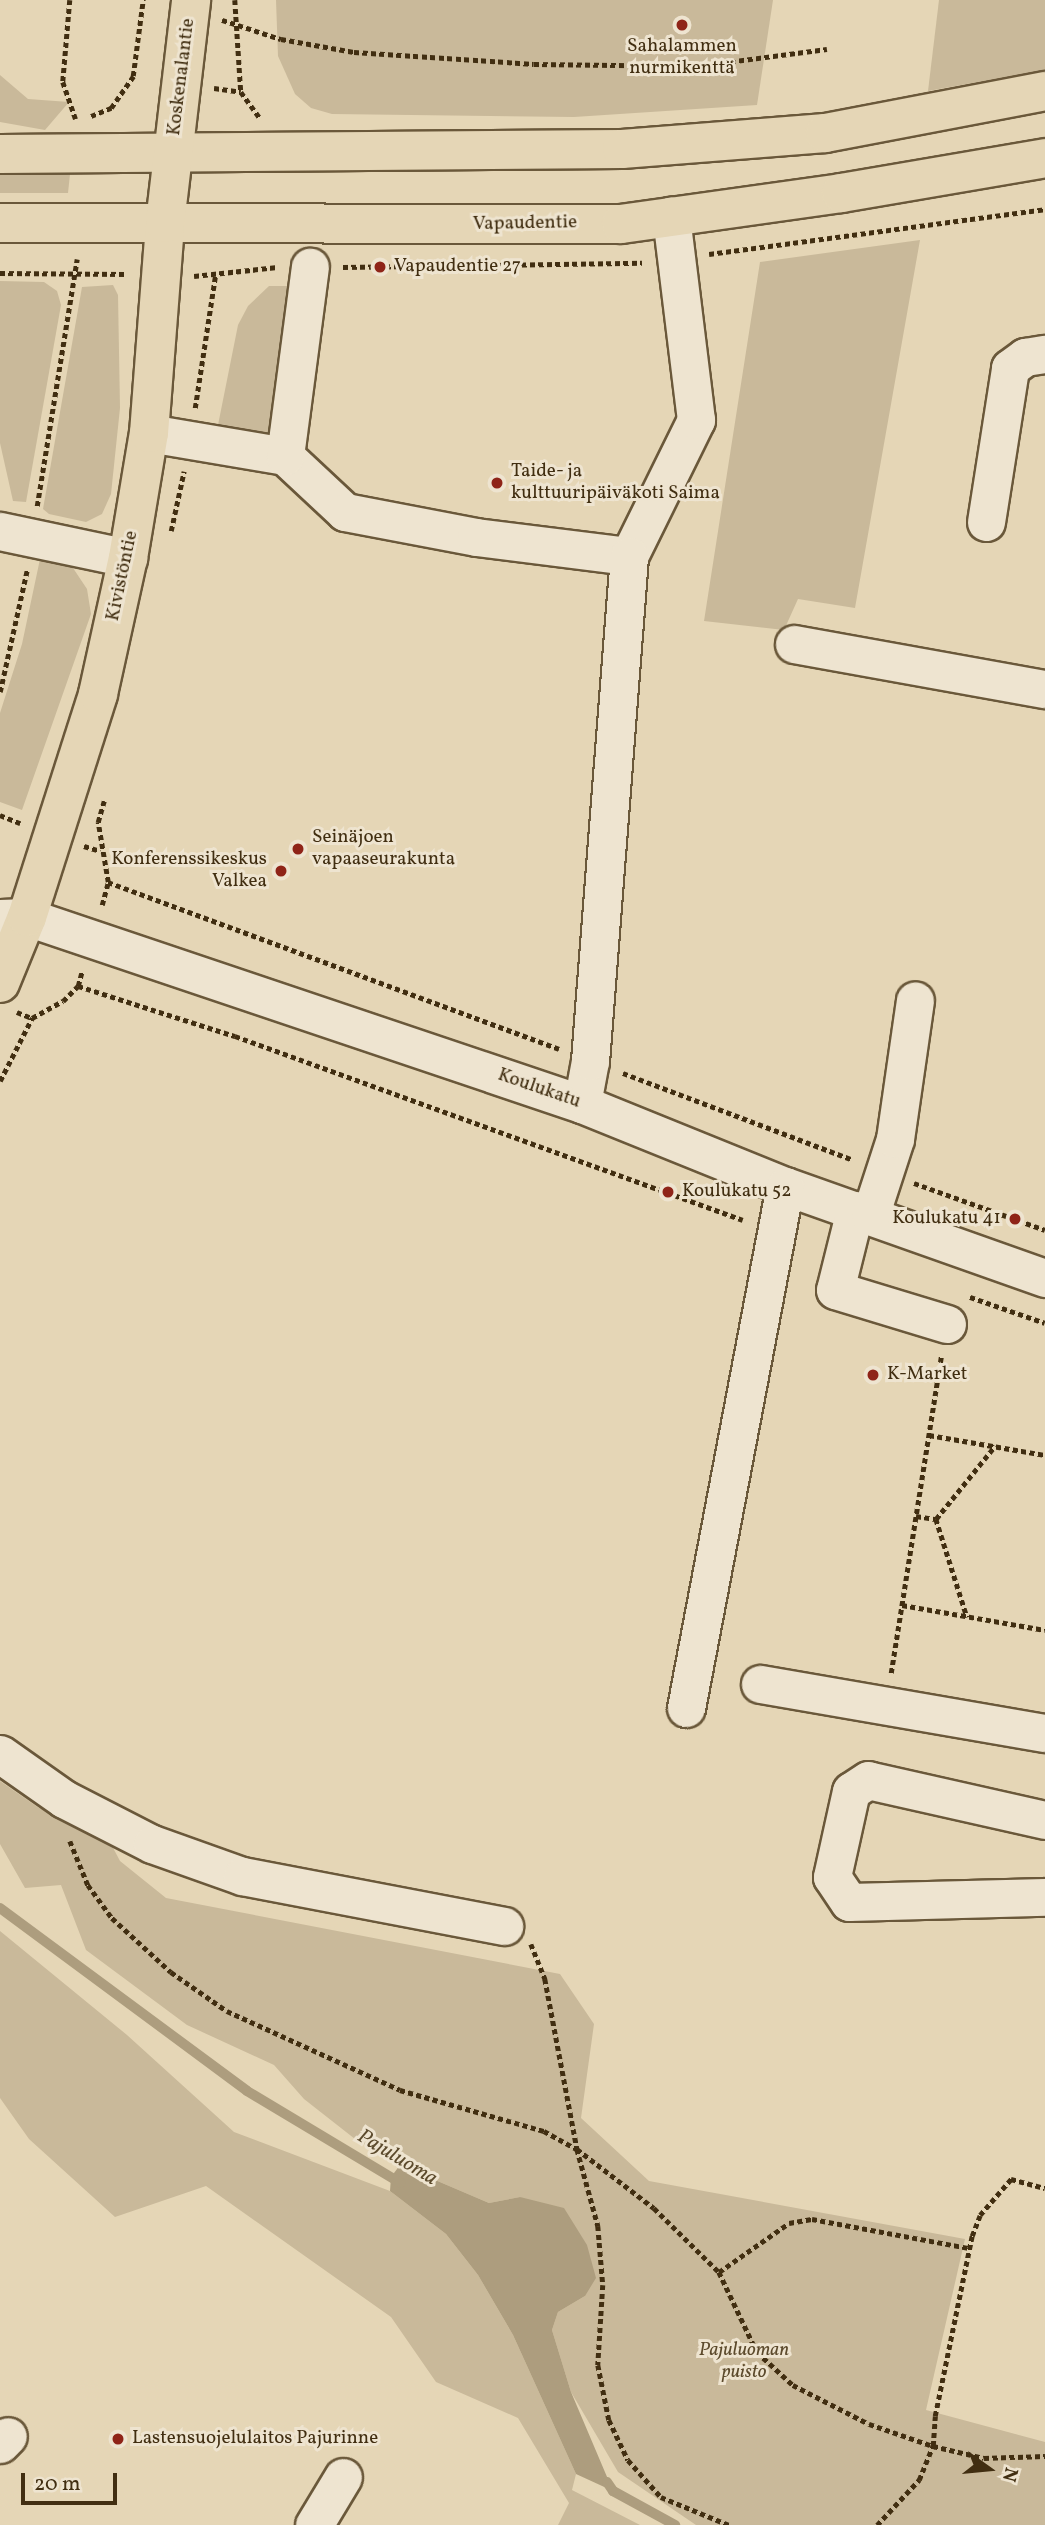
<!DOCTYPE html>
<html>
<head>
<meta charset="utf-8">
<style>
  body { margin:0 }
  #map { position:relative; width:1045px; height:2525px; overflow:hidden; background:#e5d6b6; font-family:Vollkorn,serif }
  div>[style] { position:absolute }
  .green>* { inset:0; background:#c9b99a }
  .water>* { inset:0; background:#ad9d7e }
  .stream>* { height:10px; margin:-5px; padding:0 5px; transform-origin:5px; border-radius:5px; background:#ad9d7e }
  .path>* { height:4.5px; margin-top:-2.25px; transform-origin:0; background:repeating-linear-gradient(90deg,#412e11 0 5px,transparent 0 8.5px) }
  .roads { filter:drop-shadow(2px 0 #6a583a) drop-shadow(-2px 0 #6a583a) drop-shadow(0 2px #6a583a) drop-shadow(0 -2px #6a583a) }
  .minor>* { height:37px; margin:-18.5px; padding:0 18.5px; transform-origin:18.5px; border-radius:18.5px; background:#eee4d0 }
  .major>* { height:38px; margin:-19px; padding:0 19px; transform-origin:19px; border-radius:19px; background:#e5d6b6 }
  .dots>* { width:19px; height:19px; translate:-50% -50%; box-sizing:border-box; border:4px solid #eee4d0; border-radius:50% }
  span { translate:-50% -50%; white-space:nowrap; text-align:center; line-height:1.15; -webkit-text-stroke:6px #eee4d0; paint-order:stroke }
  .poi-label { font-size:19px; color:#412e11 }
  .left { translate:0 -50%; text-align:left }
  .right { translate:-100% -50%; text-align:right }
  .street-label { font-size:19px; color:#412e11 }
  .park-label { font-size:19px; color:#5c4a2c; font-style:italic }
  .water-label { font-size:21px; color:#5c4a2c; font-style:italic }
  .north { position:absolute; left:954px; top:2434px; width:70px; height:70px; -webkit-text-stroke:5px #eee4d0; paint-order:stroke; rotate:105deg; font-size:19px; font-weight:700; line-height:28px; text-align:center; color:#412e11 }
  .north::after { content:''; display:block; margin:auto; width:24px; height:32px; background:#412e11; clip-path:polygon(50% 0,100% 100%,50% 72%,0 100%) }
  .scale { position:absolute; left:21px; top:2473px; width:96px; height:32px; box-sizing:border-box; border:4px solid #412e11; border-top:0; padding-left:9px; font-size:21px; line-height:24px; white-space:nowrap; color:#412e11; -webkit-text-stroke:5px #eee4d0; paint-order:stroke }
</style>
</head>
<body>
<div id="map">
  <div class="green">
    <div style="clip-path:polygon(276px 0,773px 0,757px 105px,574px 117px,332px 114px,311px 108px,295px 94px,278px 56px)"></div>
    <div style="clip-path:polygon(939px 0,1045px 0,1045px 70px,928px 91px)"></div>
    <div style="clip-path:polygon(0 75px,28px 99px,69px 102px,45px 130px,0 122px)"></div>
    <div style="clip-path:polygon(0 174px,70px 174px,68px 193px,0 193px)"></div>
    <div style="clip-path:polygon(920px 240px,855px 608px,798px 599px,784px 630px,704px 621px,760px 262px)"></div>
    <div style="clip-path:polygon(0 281px,44px 282px,57px 291px,61px 305px,26px 502px,13px 501px,0 443px)"></div>
    <div style="clip-path:polygon(113px 285px,118px 295px,120px 408px,111px 494px,102px 514px,86px 522px,49px 514px,43px 509px,82px 287px)"></div>
    <div style="clip-path:polygon(269px 286px,299px 286px,274px 440px,217px 430px,238px 325px,248px 306px)"></div>
    <div style="clip-path:polygon(40px 559px,73px 568px,87px 589px,91px 614px,22px 810px,0 802px,0 713px,22px 644px)"></div>
    <div style="clip-path:polygon(0 1781px,39px 1808px,101px 1825px,120px 1861px,166px 1898px,560px 1974px,594px 2024px,581px 2118px,649px 2181px,965px 2239px,926px 2410px,1045px 2442px,1045px 2525px,696px 2525px,618px 2472px,571px 2392px,552px 2330px,558px 2312px,585px 2296px,520px 2197px,489px 2203px,400px 2165px,355px 2139px,304px 2099px,274px 2065px,187px 2025px,86px 1950px,61px 1885px,25px 1888px,0 1844px)"></div>
    <div style="clip-path:polygon(0 1931px,127px 2035px,234px 2132px,390px 2191px,446px 2234px,478px 2275px,513px 2335px,576px 2474px,572px 2490px,640px 2525px,558px 2525px,569px 2503px,518px 2418px,436px 2382px,391px 2317px,206px 2186px,115px 2217px,29px 2139px,0 2098px)"></div>
  </div>
  <div class="water">
    <div style="clip-path:polygon(400px 2165px,489px 2203px,520px 2197px,564px 2208px,587px 2245px,596px 2278px,585px 2296px,558px 2312px,552px 2330px,571px 2392px,613px 2491px,576px 2474px,513px 2335px,478px 2275px,446px 2234px,390px 2191px,391px 2177px)"></div>
  </div>
  <div class="stream">
    <div style="left:0;top:1908px;width:307px;rotate:36.5deg"></div>
    <div style="left:247px;top:2091px;width:179px;rotate:30.9deg"></div>
    <div style="left:607px;top:2482px;width:11px;rotate:56deg"></div>
    <div style="left:613px;top:2491px;width:71px;rotate:28.7deg"></div>
  </div>
  <div class="path">
    <div style="left:70px;top:0;width:82px;rotate:94.9deg"></div>
    <div style="left:63px;top:82px;width:39px;rotate:71deg"></div>
    <div style="left:235px;top:0;width:92px;rotate:86.3deg"></div>
    <div style="left:241px;top:92px;width:32px;rotate:54deg"></div>
    <div style="left:222px;top:20px;width:62px;rotate:17.9deg"></div>
    <div style="left:281px;top:39px;width:74px;rotate:10.1deg"></div>
    <div style="left:354px;top:52px;width:180px;rotate:3.8deg"></div>
    <div style="left:534px;top:64px;width:163px;rotate:0.7deg"></div>
    <div style="left:697px;top:66px;width:131px;rotate:-7.5deg"></div>
    <div style="left:214px;top:88px;width:27px;rotate:8deg"></div>
    <div style="left:91px;top:116px;width:22px;rotate:-22deg"></div>
    <div style="left:111px;top:108px;width:39px;rotate:-55deg"></div>
    <div style="left:133px;top:76px;width:77px;rotate:-82.5deg"></div>
    <div style="left:709px;top:254px;width:339px;rotate:-7.6deg"></div>
    <div style="left:343px;top:267px;width:299px;rotate:-0.8deg"></div>
    <div style="left:0;top:273px;width:125px;rotate:0.5deg"></div>
    <div style="left:194px;top:276px;width:84px;rotate:-6.1deg"></div>
    <div style="left:195px;top:408px;width:133px;rotate:-81.3deg"></div>
    <div style="left:37px;top:506px;width:250px;rotate:-80.8deg"></div>
    <div style="left:171px;top:531px;width:61px;rotate:-77.8deg"></div>
    <div style="left:0;top:692px;width:125px;rotate:-77.5deg"></div>
    <div style="left:0;top:815px;width:22px;rotate:22deg"></div>
    <div style="left:84px;top:846px;width:17px;rotate:17deg"></div>
    <div style="left:108px;top:882px;width:481px;rotate:20.3deg"></div>
    <div style="left:102px;top:905px;width:24px;rotate:-75deg"></div>
    <div style="left:108px;top:882px;width:61px;rotate:-99.5deg"></div>
    <div style="left:98px;top:822px;width:22px;rotate:-74deg"></div>
    <div style="left:78px;top:986px;width:165px;rotate:17.7deg"></div>
    <div style="left:235px;top:1036px;width:540px;rotate:19.91deg"></div>
    <div style="left:17px;top:1012px;width:16px;rotate:22deg"></div>
    <div style="left:623px;top:1073px;width:246px;rotate:20.7deg"></div>
    <div style="left:0;top:1081px;width:71px;rotate:-63.1deg"></div>
    <div style="left:32px;top:1018px;width:35px;rotate:-29deg"></div>
    <div style="left:63px;top:1001px;width:21px;rotate:-45deg"></div>
    <div style="left:78px;top:986px;width:16px;rotate:-75deg"></div>
    <div style="left:914px;top:1183px;width:139px;rotate:19.7deg"></div>
    <div style="left:970px;top:1297px;width:79px;rotate:19.1deg"></div>
    <div style="left:929px;top:1435px;width:118px;rotate:9.8deg"></div>
    <div style="left:916px;top:1516px;width:20px;rotate:9deg"></div>
    <div style="left:936px;top:1519px;width:103px;rotate:72.4deg"></div>
    <div style="left:936px;top:1519px;width:94px;rotate:-51.1deg"></div>
    <div style="left:902px;top:1605px;width:145px;rotate:9.9deg"></div>
    <div style="left:891px;top:1673px;width:320px;rotate:-81deg"></div>
    <div style="left:70px;top:1841px;width:48px;rotate:67.8deg"></div>
    <div style="left:88px;top:1885px;width:41px;rotate:54deg"></div>
    <div style="left:112px;top:1918px;width:80px;rotate:42.5deg"></div>
    <div style="left:171px;top:1972px;width:68px;rotate:34.9deg"></div>
    <div style="left:227px;top:2011px;width:190px;rotate:24.5deg"></div>
    <div style="left:400px;top:2090px;width:150px;rotate:15.9deg"></div>
    <div style="left:544px;top:2131px;width:38px;rotate:29deg"></div>
    <div style="left:577px;top:2149px;width:80px;rotate:74.7deg"></div>
    <div style="left:598px;top:2226px;width:59px;rotate:85.2deg"></div>
    <div style="left:603px;top:2285px;width:80px;rotate:93.6deg"></div>
    <div style="left:598px;top:2365px;width:56px;rotate:78.7deg"></div>
    <div style="left:609px;top:2420px;width:44px;rotate:64.6deg"></div>
    <div style="left:628px;top:2460px;width:50px;rotate:48.3deg"></div>
    <div style="left:661px;top:2497px;width:74px;rotate:22.4deg"></div>
    <div style="left:531px;top:1944px;width:38px;rotate:68deg"></div>
    <div style="left:545px;top:1979px;width:173px;rotate:79.3deg"></div>
    <div style="left:577px;top:2149px;width:97px;rotate:37.5deg"></div>
    <div style="left:654px;top:2208px;width:91px;rotate:44.6deg"></div>
    <div style="left:719px;top:2272px;width:89px;rotate:64.6deg"></div>
    <div style="left:757px;top:2352px;width:49px;rotate:42.5deg"></div>
    <div style="left:793px;top:2385px;width:85px;rotate:27.2deg"></div>
    <div style="left:869px;top:2424px;width:68px;rotate:19deg"></div>
    <div style="left:933px;top:2446px;width:30px;rotate:-86deg"></div>
    <div style="left:935px;top:2416px;width:184px;rotate:-78.4deg"></div>
    <div style="left:972px;top:2236px;width:22px;rotate:-69deg"></div>
    <div style="left:980px;top:2215px;width:48px;rotate:-49.3deg"></div>
    <div style="left:1011px;top:2179px;width:35px;rotate:15deg"></div>
    <div style="left:719px;top:2272px;width:85px;rotate:-35deg"></div>
    <div style="left:789px;top:2223px;width:23px;rotate:-10deg"></div>
    <div style="left:812px;top:2219px;width:160px;rotate:10.5deg"></div>
    <div style="left:877px;top:2525px;width:62px;rotate:-47deg"></div>
    <div style="left:919px;top:2480px;width:37px;rotate:-68deg"></div>
    <div style="left:933px;top:2446px;width:52px;rotate:13.2deg"></div>
    <div style="left:984px;top:2458px;width:61px;rotate:-1.9deg"></div>
  </div>
  <div class="roads">
    <div class="minor">
      <div style="left:149px;top:433px;width:138px;rotate:9.6deg"></div>
      <div style="left:285px;top:456px;width:82px;rotate:43deg"></div>
      <div style="left:345px;top:512px;width:133px;rotate:10.8deg"></div>
      <div style="left:476px;top:537px;width:154px;rotate:7.1deg"></div>
      <div style="left:629px;top:556px;width:152px;rotate:-63.8deg"></div>
      <div style="left:696px;top:420px;width:206px;rotate:-97deg"></div>
      <div style="left:285px;top:456px;width:191px;rotate:-82.5deg"></div>
      <div style="left:986px;top:522px;width:156px;rotate:-81.1deg"></div>
      <div style="left:1010px;top:368px;width:19px;rotate:-36deg"></div>
      <div style="left:1025px;top:357px;width:20px;rotate:-9deg"></div>
      <div style="left:0;top:531px;width:131px;rotate:11.9deg"></div>
      <div style="left:794px;top:644px;width:255px;rotate:10.2deg"></div>
      <div style="left:0;top:918px;width:27px;rotate:-2deg"></div>
      <div style="left:27px;top:917px;width:586px;rotate:18.62deg"></div>
      <div style="left:582px;top:1104px;width:219px;rotate:22deg"></div>
      <div style="left:785px;top:1186px;width:276px;rotate:19.5deg"></div>
      <div style="left:582px;top:1104px;width:44px;rotate:-79.5deg"></div>
      <div style="left:590px;top:1061px;width:507px;rotate:-85.58deg"></div>
      <div style="left:855px;top:1210px;width:82px;rotate:104deg"></div>
      <div style="left:835px;top:1290px;width:117px;rotate:16.9deg"></div>
      <div style="left:870px;top:1216px;width:81px;rotate:-72deg"></div>
      <div style="left:895px;top:1139px;width:140px;rotate:-81.8deg"></div>
      <div style="left:760px;top:1684px;width:289px;rotate:9.8deg"></div>
      <div style="left:686px;top:1708px;width:531px;rotate:-79.26deg"></div>
      <div style="left:0;top:1754px;width:78px;rotate:35.1deg"></div>
      <div style="left:64px;top:1799px;width:99px;rotate:27.1deg"></div>
      <div style="left:152px;top:1844px;width:96px;rotate:19.6deg"></div>
      <div style="left:242px;top:1876px;width:267px;rotate:10.8deg"></div>
      <div style="left:1045px;top:1820px;width:181px;rotate:-167.3deg"></div>
      <div style="left:868px;top:1780px;width:20px;rotate:147deg"></div>
      <div style="left:851px;top:1791px;width:88px;rotate:102.5deg"></div>
      <div style="left:832px;top:1877px;width:30px;rotate:56deg"></div>
      <div style="left:849px;top:1902px;width:196px;rotate:-1.5deg"></div>
      <div style="left:0;top:2444px;width:11px;rotate:-45deg"></div>
      <div style="left:314px;top:2525px;width:56px;rotate:-58.9deg"></div>
    </div>
    <div class="major">
      <div style="left:0;top:154px;width:622px;rotate:-0.46deg"></div>
      <div style="left:622px;top:149px;width:204px;rotate:-4.5deg"></div>
      <div style="left:825px;top:133px;width:224px;rotate:-10.8deg"></div>
      <div style="left:0;top:223px;width:621px;rotate:0.09deg"></div>
      <div style="left:621px;top:224px;width:222px;rotate:-8deg"></div>
      <div style="left:841px;top:193px;width:207px;rotate:-9.7deg"></div>
      <div style="left:0;top:983px;width:71px;rotate:-67.8deg"></div>
      <div style="left:27px;top:917px;width:234px;rotate:-72.3deg"></div>
      <div style="left:98px;top:694px;width:139px;rotate:-77.6deg"></div>
      <div style="left:128px;top:558px;width:127px;rotate:-80.5deg"></div>
      <div style="left:149px;top:433px;width:211px;rotate:-85.6deg"></div>
      <div style="left:165px;top:223px;width:225px;rotate:-83.3deg"></div>
    </div>
  </div>
  <div class="dots">
    <div style="left:682px;top:25px;background:#8f2418"></div>
    <div style="left:380px;top:267px;background:#8f2418"></div>
    <div style="left:497px;top:483px;background:#8f2418"></div>
    <div style="left:298px;top:849px;background:#8f2418"></div>
    <div style="left:281px;top:871px;background:#8f2418"></div>
    <div style="left:668px;top:1192px;background:#8f2418"></div>
    <div style="left:1015px;top:1219px;background:#8f2418"></div>
    <div style="left:873px;top:1375px;background:#8f2418"></div>
    <div style="left:118px;top:2439px;background:#8f2418"></div>
  </div>
  <div class="poi-label">
    <span style="left:682px;top:58px">Sahalammen<br>nurmikenttä</span>
    <span class="left" style="left:394px;top:267px">Vapaudentie 27</span>
    <span class="left" style="left:511px;top:483px">Taide- ja<br>kulttuuripäiväkoti Saima</span>
    <span class="left" style="left:312px;top:849px">Seinäjoen<br>vapaaseurakunta</span>
    <span class="right" style="left:267px;top:871px">Konferenssikeskus<br>Valkea</span>
    <span class="left" style="left:682px;top:1192px">Koulukatu 52</span>
    <span class="right" style="left:1001px;top:1219px">Koulukatu 41</span>
    <span class="left" style="left:887px;top:1375px">K-Market</span>
    <span class="left" style="left:132px;top:2439px">Lastensuojelulaitos Pajurinne</span>
  </div>
  <div class="street-label">
    <span style="left:182px;top:77px;rotate:-83deg">Koskenalantie</span>
    <span style="left:525px;top:224px;rotate:-1deg">Vapaudentie</span>
    <span style="left:123px;top:576px;rotate:-78deg">Kivistöntie</span>
    <span style="left:539px;top:1089px;rotate:19deg">Koulukatu</span>
  </div>
  <div class="park-label">
    <span style="left:744px;top:2362px">Pajuluoman<br>puisto</span>
  </div>
  <div class="water-label">
    <span style="left:397px;top:2158px;rotate:31deg">Pajuluoma</span>
  </div>
  <div class="north">N</div>
  <div class="scale">20 m</div>
</div>
</body>
</html>
